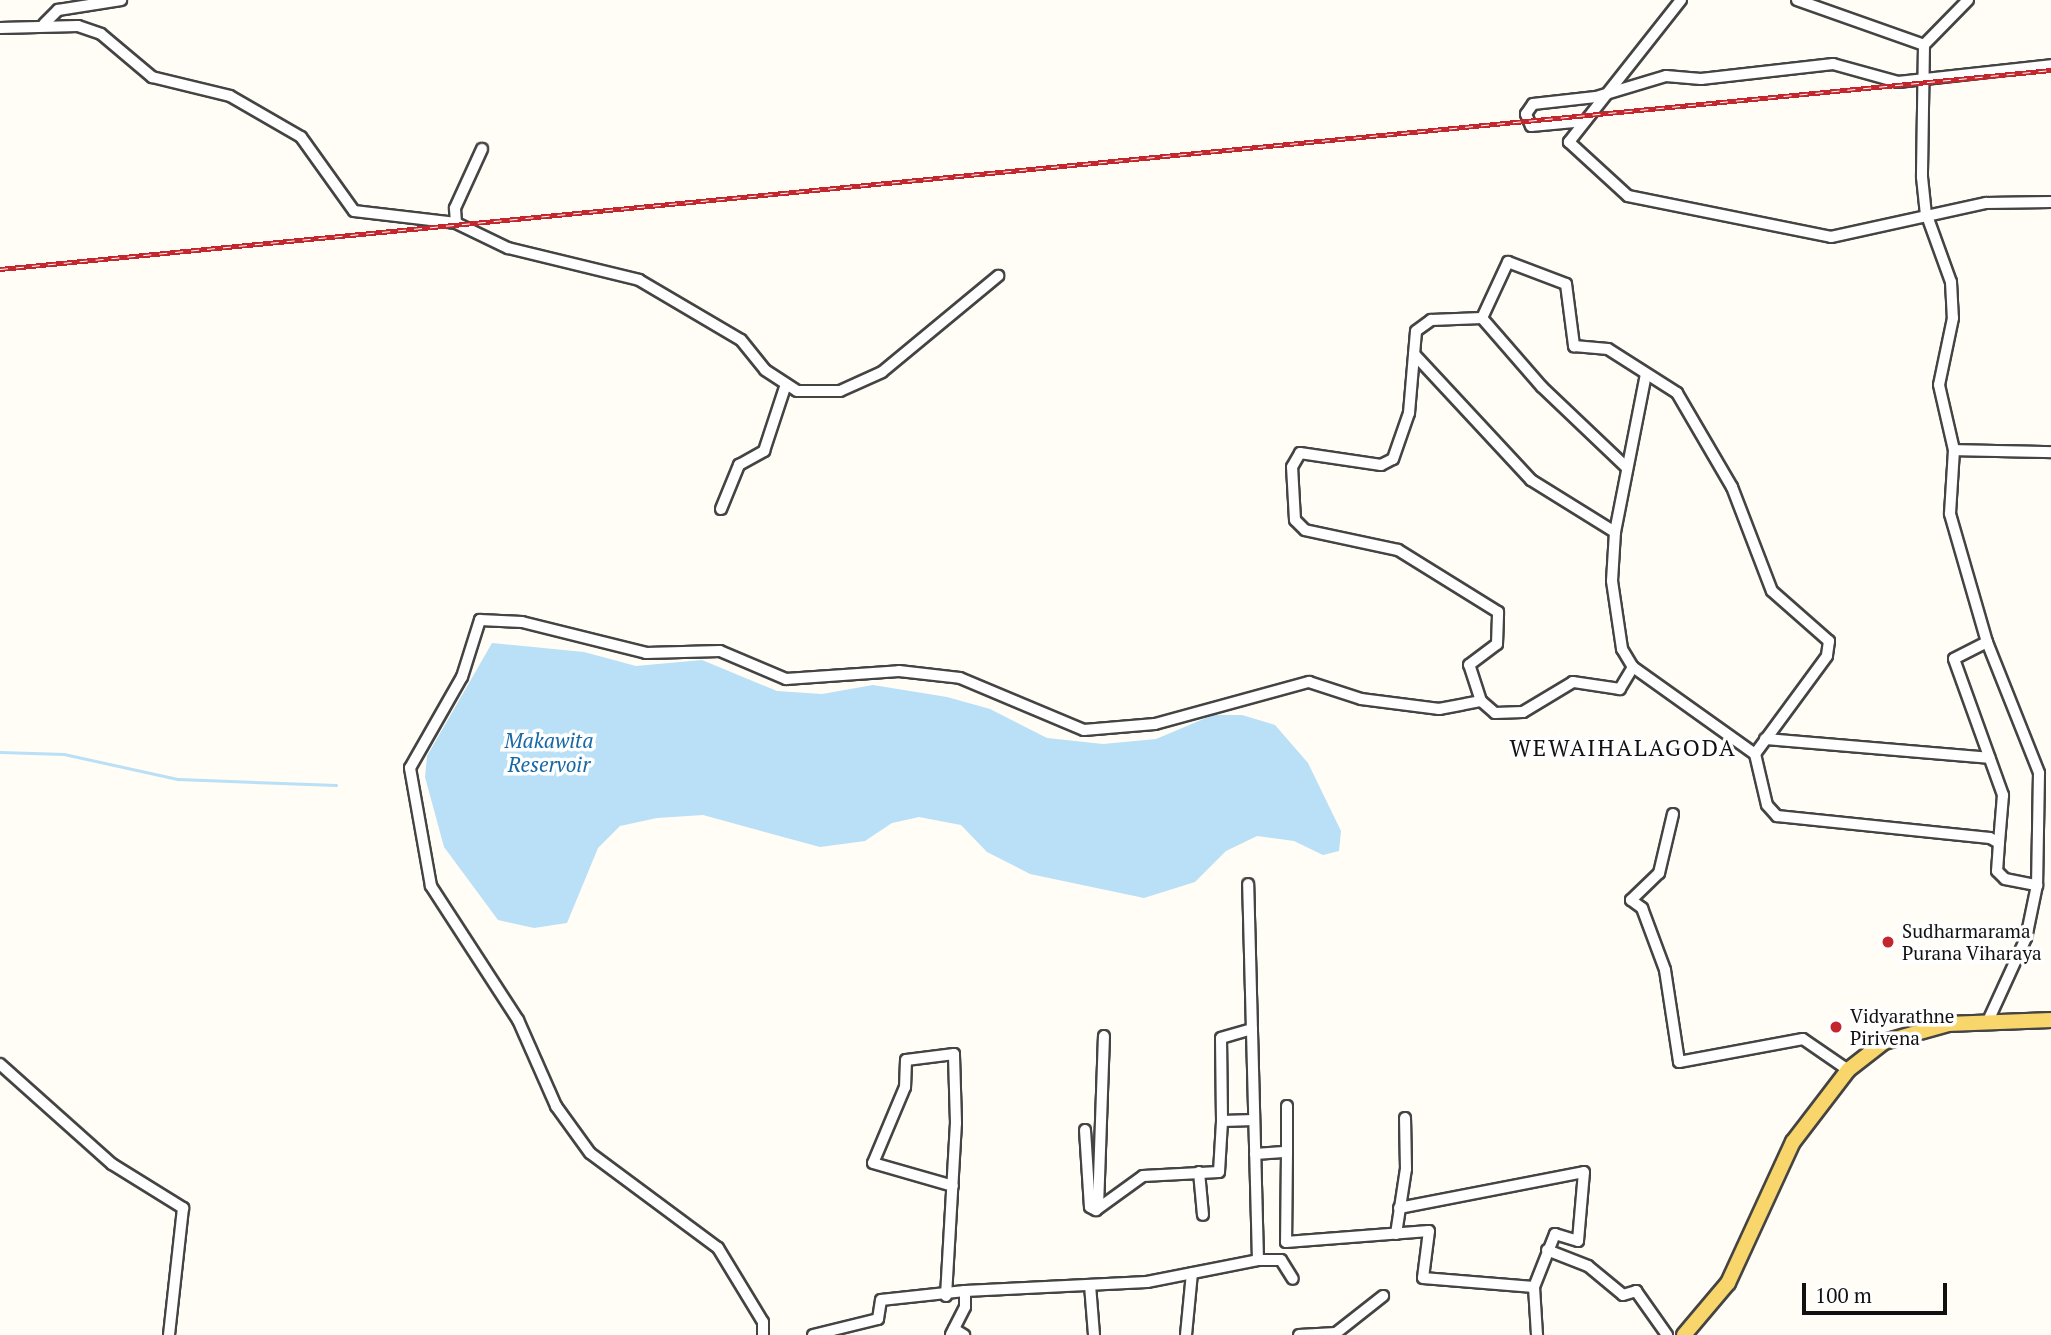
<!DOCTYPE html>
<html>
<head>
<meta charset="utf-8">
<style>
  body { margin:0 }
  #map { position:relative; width:2051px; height:1335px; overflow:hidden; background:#fffdf5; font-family:"PT Serif",serif }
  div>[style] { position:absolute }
  .water>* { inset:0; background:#b9e0f7 }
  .stream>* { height:2.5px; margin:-1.25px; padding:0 1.25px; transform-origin:1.25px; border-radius:1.25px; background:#b9e0f7 }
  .roads { filter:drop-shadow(2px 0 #444) drop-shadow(-2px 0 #444) drop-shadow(0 2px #444) drop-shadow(0 -2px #444) }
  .street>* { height:10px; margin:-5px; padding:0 5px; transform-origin:5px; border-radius:5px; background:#fff }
  .primary>* { height:14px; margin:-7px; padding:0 7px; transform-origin:7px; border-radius:7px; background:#f9d66b }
  .rail>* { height:5px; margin-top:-2.5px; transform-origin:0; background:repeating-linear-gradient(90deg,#fff 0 8px,#c4262e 0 16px); box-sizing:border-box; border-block:2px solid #c4262e }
  .dots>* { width:19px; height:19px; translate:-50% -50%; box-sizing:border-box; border:4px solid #fff; border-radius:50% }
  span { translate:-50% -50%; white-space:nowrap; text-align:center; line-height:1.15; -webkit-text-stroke:7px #fff; paint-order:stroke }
  .poi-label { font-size:19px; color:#111 }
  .left { translate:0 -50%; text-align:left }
  .water-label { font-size:21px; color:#1768a6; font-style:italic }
  .quarter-label { font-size:23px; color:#111; letter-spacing:2px }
  .scale { position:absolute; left:1802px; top:1283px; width:145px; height:32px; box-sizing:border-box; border:4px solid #111; border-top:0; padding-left:9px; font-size:21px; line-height:24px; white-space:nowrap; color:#111; -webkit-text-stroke:5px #fff; paint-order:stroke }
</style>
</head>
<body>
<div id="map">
  <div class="water">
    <div style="clip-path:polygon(492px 643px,584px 652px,636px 666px,702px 660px,777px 691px,822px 694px,873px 685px,947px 697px,990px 709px,1047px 738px,1103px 744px,1156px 739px,1213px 715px,1242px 715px,1275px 725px,1308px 763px,1341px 831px,1339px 851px,1323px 855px,1294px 841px,1257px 836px,1226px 851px,1195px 882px,1144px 898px,1030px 874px,987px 852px,961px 825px,919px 817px,892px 823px,865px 841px,820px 847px,703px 815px,657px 818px,620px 826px,598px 848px,567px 923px,534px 928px,498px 920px,444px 847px,425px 777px,427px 756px)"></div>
  </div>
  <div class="stream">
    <div style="left:0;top:752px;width:64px;rotate:1.8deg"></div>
    <div style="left:64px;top:754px;width:117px;rotate:12.4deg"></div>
    <div style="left:178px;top:779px;width:158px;rotate:2.2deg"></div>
  </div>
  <div class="roads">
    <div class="street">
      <div style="left:1681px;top:0;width:181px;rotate:128.3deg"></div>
      <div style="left:1569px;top:142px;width:80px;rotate:42.5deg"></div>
      <div style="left:1628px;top:196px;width:207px;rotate:11.4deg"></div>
      <div style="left:1831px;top:237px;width:159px;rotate:-12.4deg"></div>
      <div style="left:1986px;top:203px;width:65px;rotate:-0.9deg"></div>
      <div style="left:1797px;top:0;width:135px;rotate:19.5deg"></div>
      <div style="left:1968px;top:0;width:63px;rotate:134.4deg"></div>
      <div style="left:1924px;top:45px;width:132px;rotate:90.9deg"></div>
      <div style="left:1922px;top:177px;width:36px;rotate:84deg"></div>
      <div style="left:1926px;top:213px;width:73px;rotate:70.1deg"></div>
      <div style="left:1951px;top:282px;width:36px;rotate:87deg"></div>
      <div style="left:1953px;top:318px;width:68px;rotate:101.8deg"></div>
      <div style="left:1939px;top:385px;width:67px;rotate:77deg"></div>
      <div style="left:1954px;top:450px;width:64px;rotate:93.6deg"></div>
      <div style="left:1950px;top:514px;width:133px;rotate:73.9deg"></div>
      <div style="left:1987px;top:642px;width:141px;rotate:68.3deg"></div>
      <div style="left:2039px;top:773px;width:112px;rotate:91deg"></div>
      <div style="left:2037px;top:885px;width:54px;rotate:101.7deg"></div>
      <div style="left:2026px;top:938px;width:89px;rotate:114.6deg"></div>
      <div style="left:44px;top:24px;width:20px;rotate:-45deg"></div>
      <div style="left:58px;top:10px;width:64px;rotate:-9deg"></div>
      <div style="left:0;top:28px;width:78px;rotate:-1.5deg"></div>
      <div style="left:78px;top:26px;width:24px;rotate:19deg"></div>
      <div style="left:101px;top:34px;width:67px;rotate:40.1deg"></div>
      <div style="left:152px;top:77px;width:80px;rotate:13.7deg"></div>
      <div style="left:230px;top:96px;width:82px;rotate:30deg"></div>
      <div style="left:301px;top:137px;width:91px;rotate:54.4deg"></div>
      <div style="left:354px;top:211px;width:103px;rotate:6.7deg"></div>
      <div style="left:456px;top:223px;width:58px;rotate:25.7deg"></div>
      <div style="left:508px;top:248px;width:135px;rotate:13.7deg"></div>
      <div style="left:639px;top:280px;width:118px;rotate:30.5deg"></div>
      <div style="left:741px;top:340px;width:38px;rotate:51deg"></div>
      <div style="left:765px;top:370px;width:38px;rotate:33deg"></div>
      <div style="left:797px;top:391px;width:43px"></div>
      <div style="left:840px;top:391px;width:46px;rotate:-24.3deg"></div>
      <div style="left:882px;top:372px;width:151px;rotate:-39.6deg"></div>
      <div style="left:1585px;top:121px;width:54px;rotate:174.7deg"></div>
      <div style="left:1531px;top:126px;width:13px;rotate:-113deg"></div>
      <div style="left:1526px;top:114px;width:12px;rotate:-55deg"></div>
      <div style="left:1533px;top:104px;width:63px;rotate:-6.3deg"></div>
      <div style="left:1596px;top:97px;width:73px;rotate:-16.7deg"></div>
      <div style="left:1666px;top:76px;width:35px;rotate:5deg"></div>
      <div style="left:1701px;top:79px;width:133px;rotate:-6.5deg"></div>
      <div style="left:1833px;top:64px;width:67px;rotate:15.5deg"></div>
      <div style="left:1898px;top:82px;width:154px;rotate:-6.3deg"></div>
      <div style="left:456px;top:223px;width:15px;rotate:-94deg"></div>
      <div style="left:455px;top:208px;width:65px;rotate:-65.4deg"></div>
      <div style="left:1482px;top:318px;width:91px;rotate:49deg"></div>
      <div style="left:1542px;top:387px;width:117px;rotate:43.6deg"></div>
      <div style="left:1414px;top:354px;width:172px;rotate:47.1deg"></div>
      <div style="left:1531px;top:480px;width:99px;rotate:31.8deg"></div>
      <div style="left:1646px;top:374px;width:161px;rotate:101.1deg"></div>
      <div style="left:1615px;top:532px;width:49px;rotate:93.5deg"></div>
      <div style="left:1612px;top:581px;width:69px;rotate:81.6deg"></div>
      <div style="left:1622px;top:649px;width:21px;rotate:59deg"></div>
      <div style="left:1633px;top:667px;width:150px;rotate:35.5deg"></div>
      <div style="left:1755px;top:754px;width:52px;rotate:76.8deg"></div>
      <div style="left:1767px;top:805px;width:15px;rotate:48deg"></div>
      <div style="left:1777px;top:816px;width:214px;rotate:5.9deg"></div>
      <div style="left:1990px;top:838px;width:10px;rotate:29deg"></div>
      <div style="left:1999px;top:843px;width:28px;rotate:94deg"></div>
      <div style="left:1997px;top:871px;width:11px;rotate:45deg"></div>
      <div style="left:2005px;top:879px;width:33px;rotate:11deg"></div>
      <div style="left:1954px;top:450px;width:97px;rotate:1.2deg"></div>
      <div style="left:721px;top:509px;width:48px;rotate:-67.8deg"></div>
      <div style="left:739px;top:465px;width:29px;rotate:-29deg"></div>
      <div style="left:764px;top:451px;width:67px;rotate:-71.8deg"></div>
      <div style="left:1987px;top:642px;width:37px;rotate:153deg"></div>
      <div style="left:1954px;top:659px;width:145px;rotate:70.2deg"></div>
      <div style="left:2003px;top:795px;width:48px;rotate:94.8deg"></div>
      <div style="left:1633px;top:667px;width:26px;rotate:121deg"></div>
      <div style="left:1620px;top:689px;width:48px;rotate:-171.5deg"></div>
      <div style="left:1573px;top:682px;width:58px;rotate:149deg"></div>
      <div style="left:1523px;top:712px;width:28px;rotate:178deg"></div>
      <div style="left:1495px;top:713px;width:18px;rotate:-139deg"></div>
      <div style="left:1481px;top:701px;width:38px;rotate:-108deg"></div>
      <div style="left:1469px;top:665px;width:35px;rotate:-37deg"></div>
      <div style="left:1497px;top:644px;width:32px;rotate:-88deg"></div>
      <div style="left:1498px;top:612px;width:118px;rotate:-148.2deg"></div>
      <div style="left:1398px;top:550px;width:95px;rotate:-167.9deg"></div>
      <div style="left:1305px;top:530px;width:14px;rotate:-135deg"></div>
      <div style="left:1295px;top:520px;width:53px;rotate:-93.2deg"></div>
      <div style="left:1292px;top:467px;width:16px;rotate:-60deg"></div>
      <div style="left:1300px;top:453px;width:82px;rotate:8.4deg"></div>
      <div style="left:1381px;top:465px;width:13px;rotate:-27deg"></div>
      <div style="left:1393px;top:459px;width:49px;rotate:-70.8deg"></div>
      <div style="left:1409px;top:413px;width:82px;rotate:-85.1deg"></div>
      <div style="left:1416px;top:331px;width:19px;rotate:-36deg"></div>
      <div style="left:1431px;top:320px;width:51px;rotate:-2.2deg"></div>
      <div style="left:1482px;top:318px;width:62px;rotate:-65.1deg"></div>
      <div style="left:1508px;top:262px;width:62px;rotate:20.8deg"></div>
      <div style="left:1566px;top:284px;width:63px;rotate:82.6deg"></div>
      <div style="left:1574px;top:346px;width:34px;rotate:5deg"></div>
      <div style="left:1608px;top:349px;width:82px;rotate:32.5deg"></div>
      <div style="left:1677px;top:393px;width:109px;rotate:59.7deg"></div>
      <div style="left:1732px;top:487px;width:111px;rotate:69deg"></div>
      <div style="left:1772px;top:591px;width:76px;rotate:41.3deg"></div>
      <div style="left:1829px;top:641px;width:15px;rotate:98deg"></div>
      <div style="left:1827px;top:656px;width:122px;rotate:126.3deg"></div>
      <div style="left:1765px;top:739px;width:225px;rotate:4.8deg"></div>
      <div style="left:1673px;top:814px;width:61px;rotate:103.3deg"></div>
      <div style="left:1659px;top:873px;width:39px;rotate:136deg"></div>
      <div style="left:1631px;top:900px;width:14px;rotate:36deg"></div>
      <div style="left:1642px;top:908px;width:66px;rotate:69.6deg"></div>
      <div style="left:1665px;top:970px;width:93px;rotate:81.3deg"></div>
      <div style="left:1679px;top:1062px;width:126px;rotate:-10.5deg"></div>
      <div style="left:1803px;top:1039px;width:55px;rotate:34.6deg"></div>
      <div style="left:1252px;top:1029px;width:32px;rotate:164deg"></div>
      <div style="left:1221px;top:1038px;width:83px;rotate:89.3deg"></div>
      <div style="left:1222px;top:1121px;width:32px;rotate:-2deg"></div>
      <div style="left:0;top:1064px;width:150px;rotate:41.8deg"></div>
      <div style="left:112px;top:1164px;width:84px;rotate:31.8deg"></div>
      <div style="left:183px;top:1208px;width:128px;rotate:96.3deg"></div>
      <div style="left:1085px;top:1130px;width:77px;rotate:86.3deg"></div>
      <div style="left:1090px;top:1207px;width:7px;rotate:27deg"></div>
      <div style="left:1096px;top:1210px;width:58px;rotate:-35.9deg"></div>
      <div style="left:1143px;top:1176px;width:76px;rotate:-3deg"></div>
      <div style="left:1219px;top:1172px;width:51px;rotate:-86.6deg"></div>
      <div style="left:1287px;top:1152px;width:90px;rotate:90.6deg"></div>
      <div style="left:1286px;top:1242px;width:143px;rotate:-4.4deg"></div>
      <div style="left:1429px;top:1231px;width:47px;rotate:97.3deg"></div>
      <div style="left:1423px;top:1278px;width:111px;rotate:4.6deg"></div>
      <div style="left:1534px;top:1287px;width:48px;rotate:86.4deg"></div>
      <div style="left:1255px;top:1154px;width:32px;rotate:-4deg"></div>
      <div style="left:1287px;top:1152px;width:46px;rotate:-90deg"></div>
      <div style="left:1199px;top:1172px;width:43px;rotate:84.7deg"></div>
      <div style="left:1098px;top:1207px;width:171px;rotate:-88deg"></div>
      <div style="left:1399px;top:1208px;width:188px;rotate:-11deg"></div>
      <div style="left:1584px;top:1172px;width:69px;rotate:95deg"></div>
      <div style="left:1578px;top:1241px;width:24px;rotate:-163deg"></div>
      <div style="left:1555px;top:1234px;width:57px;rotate:111.6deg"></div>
      <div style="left:1396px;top:1234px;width:66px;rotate:-81.3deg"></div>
      <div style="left:1406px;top:1169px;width:51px;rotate:-91.1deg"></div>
      <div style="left:1547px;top:1250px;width:44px;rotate:21.3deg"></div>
      <div style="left:1588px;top:1266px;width:45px;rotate:39.6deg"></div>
      <div style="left:1623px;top:1295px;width:14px;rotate:-17deg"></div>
      <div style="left:1636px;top:1291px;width:54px;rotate:54.8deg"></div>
      <div style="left:1258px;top:1260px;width:23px"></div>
      <div style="left:1281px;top:1260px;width:22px;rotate:58deg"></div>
      <div style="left:1090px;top:1285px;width:50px;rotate:85.4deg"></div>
      <div style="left:965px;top:1291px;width:182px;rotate:-2.8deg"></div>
      <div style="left:1147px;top:1282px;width:113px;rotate:-11.2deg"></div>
      <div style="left:1258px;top:1260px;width:376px;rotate:-91.5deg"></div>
      <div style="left:946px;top:1296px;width:173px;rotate:-86.7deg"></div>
      <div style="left:956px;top:1123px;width:69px;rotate:-91.7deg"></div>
      <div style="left:954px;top:1054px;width:48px;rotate:172.9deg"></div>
      <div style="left:906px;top:1060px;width:27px;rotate:92deg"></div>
      <div style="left:905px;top:1087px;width:82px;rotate:112.8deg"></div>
      <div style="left:873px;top:1163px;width:83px;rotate:16deg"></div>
      <div style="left:954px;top:1329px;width:12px;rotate:31deg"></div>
      <div style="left:763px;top:1335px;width:13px;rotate:-90deg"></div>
      <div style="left:763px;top:1322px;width:87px;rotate:-121.3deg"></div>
      <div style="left:718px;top:1248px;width:159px;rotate:-143.4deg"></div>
      <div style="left:590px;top:1153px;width:58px;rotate:-125.9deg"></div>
      <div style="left:556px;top:1106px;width:94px;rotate:-113.8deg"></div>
      <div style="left:518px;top:1020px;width:160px;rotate:-123deg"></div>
      <div style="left:431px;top:886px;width:120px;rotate:-100.1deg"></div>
      <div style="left:410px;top:768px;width:105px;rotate:-60.3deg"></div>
      <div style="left:462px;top:677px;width:60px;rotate:-72.5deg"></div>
      <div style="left:480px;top:620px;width:42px;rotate:2.7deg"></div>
      <div style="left:522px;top:622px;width:128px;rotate:14deg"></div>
      <div style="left:646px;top:653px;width:74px;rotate:-1.5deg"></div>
      <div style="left:720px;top:651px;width:72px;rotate:23deg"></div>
      <div style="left:786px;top:679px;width:113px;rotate:-4deg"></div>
      <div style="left:899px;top:671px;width:61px;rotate:6.5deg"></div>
      <div style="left:960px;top:678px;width:134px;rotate:22.8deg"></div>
      <div style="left:1084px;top:730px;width:71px;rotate:-4.8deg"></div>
      <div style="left:1155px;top:724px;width:160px;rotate:-15.3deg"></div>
      <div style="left:1309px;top:682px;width:55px;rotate:18.1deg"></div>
      <div style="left:1361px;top:699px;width:79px;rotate:7.3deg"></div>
      <div style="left:1439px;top:709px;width:43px;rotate:-10.8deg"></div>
      <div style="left:813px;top:1335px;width:67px;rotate:-13.8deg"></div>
      <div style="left:878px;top:1319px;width:19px;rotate:-81deg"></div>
      <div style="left:881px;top:1300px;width:84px;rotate:-6.1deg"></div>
      <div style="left:965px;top:1291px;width:16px;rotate:90deg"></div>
      <div style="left:965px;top:1307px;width:31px;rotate:117deg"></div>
      <div style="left:1186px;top:1335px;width:62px;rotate:-84.5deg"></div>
      <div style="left:1299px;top:1335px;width:37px;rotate:-3deg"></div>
      <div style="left:1336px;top:1333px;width:60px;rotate:-38.2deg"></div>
    </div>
    <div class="primary">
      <div style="left:1684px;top:1335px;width:68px;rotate:-49.8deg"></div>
      <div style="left:1728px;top:1283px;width:155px;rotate:-65.3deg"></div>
      <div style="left:1793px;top:1142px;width:91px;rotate:-52.6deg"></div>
      <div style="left:1848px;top:1070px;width:46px;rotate:-37.9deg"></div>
      <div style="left:1884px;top:1042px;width:66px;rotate:-15.7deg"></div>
      <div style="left:1948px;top:1024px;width:103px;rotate:-2.2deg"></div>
    </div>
  </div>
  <div class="rail">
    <div style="left:0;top:269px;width:2061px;rotate:-5.54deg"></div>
  </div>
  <div class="dots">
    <div style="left:1888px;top:942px;background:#c4262e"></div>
    <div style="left:1836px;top:1027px;background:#c4262e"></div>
  </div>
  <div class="poi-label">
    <span class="left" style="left:1902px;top:942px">Sudharmarama<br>Purana Viharaya</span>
    <span class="left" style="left:1850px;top:1027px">Vidyarathne<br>Pirivena</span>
  </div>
  <div class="water-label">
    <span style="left:549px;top:752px">Makawita<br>Reservoir</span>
  </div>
  <div class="quarter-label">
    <span style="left:1623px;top:748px">WEWAIHALAGODA</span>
  </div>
  <div class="scale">100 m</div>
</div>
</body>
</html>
